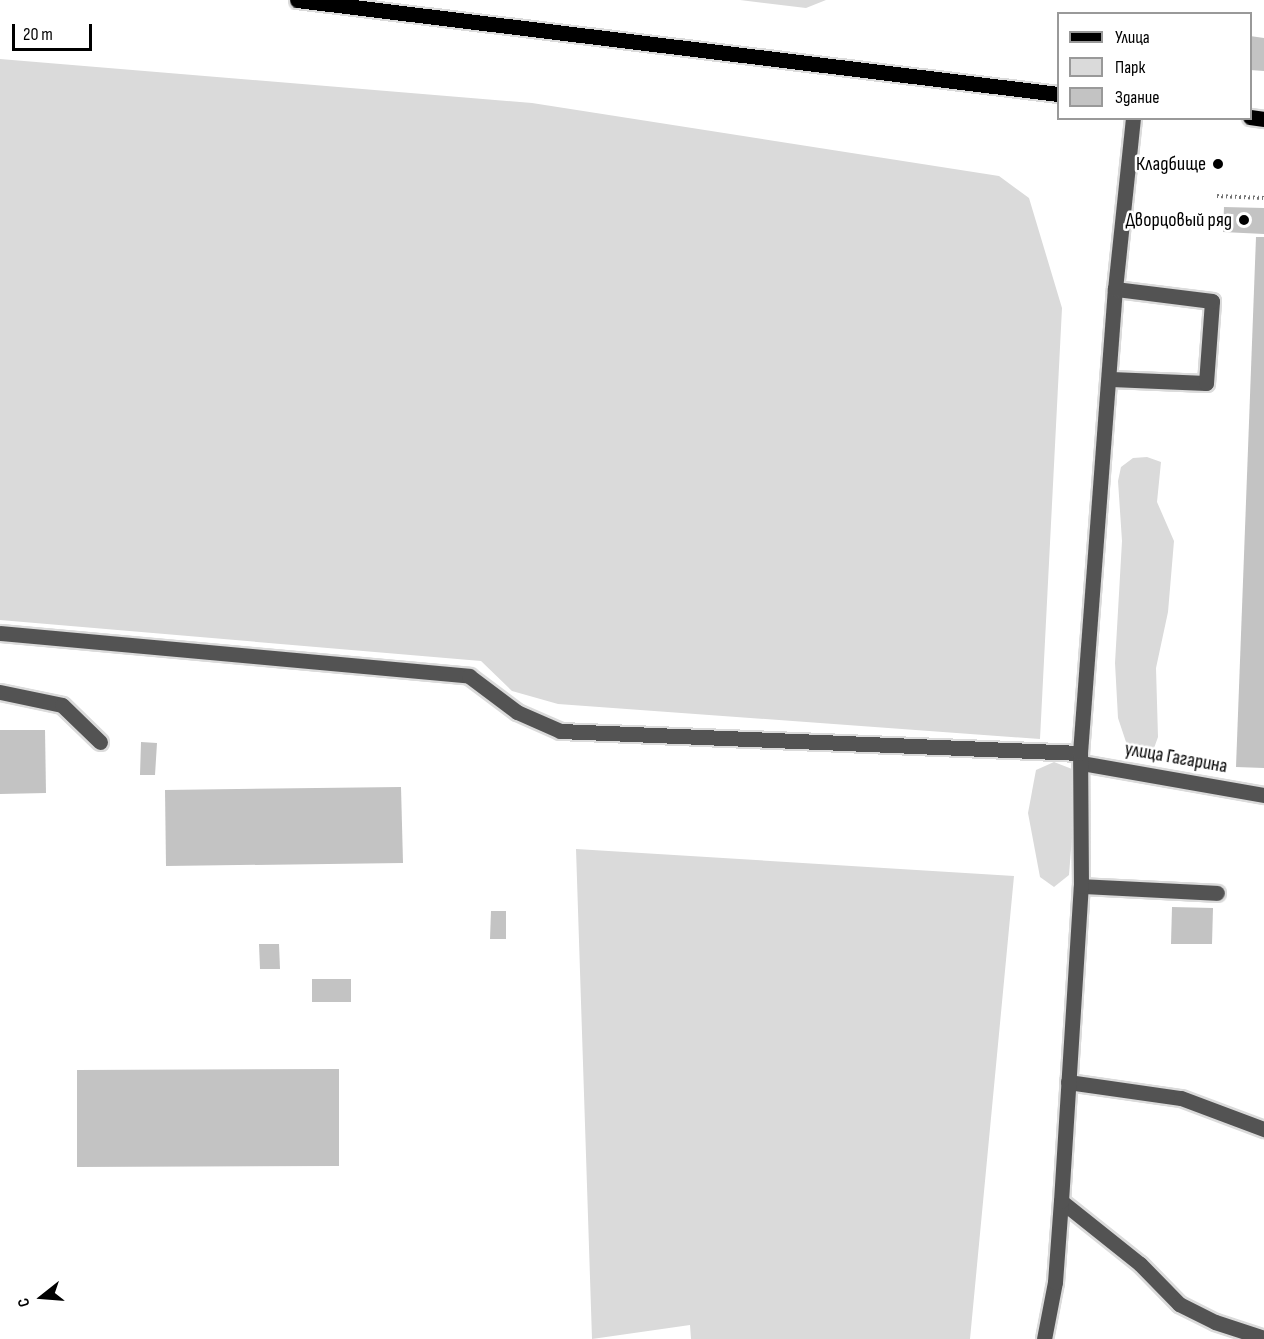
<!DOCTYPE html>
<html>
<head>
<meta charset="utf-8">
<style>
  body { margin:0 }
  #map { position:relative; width:1264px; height:1339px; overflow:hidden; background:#fff; font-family:"Sofia Sans Condensed",sans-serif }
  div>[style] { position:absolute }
  .green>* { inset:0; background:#dadada }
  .building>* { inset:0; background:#c3c3c3 }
  .path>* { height:4px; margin-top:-2px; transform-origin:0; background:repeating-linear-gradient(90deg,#757575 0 1.5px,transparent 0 4.5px) }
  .roads { filter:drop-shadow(2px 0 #dbdbdb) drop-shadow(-2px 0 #dbdbdb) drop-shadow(0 2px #dbdbdb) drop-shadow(0 -2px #dbdbdb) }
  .minor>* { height:15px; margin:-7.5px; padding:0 7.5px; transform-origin:7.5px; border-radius:7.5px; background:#535353 }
  .major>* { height:15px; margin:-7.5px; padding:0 7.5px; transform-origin:7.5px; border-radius:7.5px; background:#000 }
  .dots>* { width:16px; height:16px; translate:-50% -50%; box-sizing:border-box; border:3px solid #fff; border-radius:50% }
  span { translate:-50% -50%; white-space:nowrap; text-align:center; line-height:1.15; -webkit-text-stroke:5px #fff; paint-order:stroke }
  .poi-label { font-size:20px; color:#000 }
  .right { translate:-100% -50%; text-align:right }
  .street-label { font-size:20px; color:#000 }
  .legend { position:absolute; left:1057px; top:12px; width:195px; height:108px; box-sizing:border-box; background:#fff; border:2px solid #999; margin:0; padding:8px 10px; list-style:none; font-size:18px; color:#000 }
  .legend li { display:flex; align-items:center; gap:12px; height:30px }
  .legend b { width:30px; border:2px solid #999 }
  .north { position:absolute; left:12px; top:1267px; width:60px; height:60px; -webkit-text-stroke:4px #fff; paint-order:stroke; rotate:253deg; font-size:16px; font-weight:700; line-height:24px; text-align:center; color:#000 }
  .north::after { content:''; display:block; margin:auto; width:21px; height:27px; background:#000; clip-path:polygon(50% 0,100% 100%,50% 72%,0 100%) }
  .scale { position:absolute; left:12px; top:24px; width:80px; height:27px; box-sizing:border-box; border:3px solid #000; border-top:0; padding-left:8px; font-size:18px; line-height:21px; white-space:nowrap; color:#000; -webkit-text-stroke:4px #fff; paint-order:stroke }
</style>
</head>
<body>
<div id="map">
  <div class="green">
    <div style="clip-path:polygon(740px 0,826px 0,806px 8px)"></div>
    <div style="clip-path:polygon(0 59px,532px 103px,999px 176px,1029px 198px,1062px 308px,1040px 739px,558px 704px,512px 691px,481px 661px,0 620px)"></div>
    <div style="clip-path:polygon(1147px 457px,1161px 462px,1157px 502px,1174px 541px,1168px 612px,1156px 668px,1158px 737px,1153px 751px,1139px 752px,1127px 745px,1118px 718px,1115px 663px,1122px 541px,1118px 481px,1121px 467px,1133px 458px)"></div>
    <div style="clip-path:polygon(1054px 762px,1072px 769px,1076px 784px,1069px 875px,1054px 887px,1040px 877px,1028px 813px,1036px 770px)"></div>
    <div style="clip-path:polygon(576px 849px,1014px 876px,970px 1339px,691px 1339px,690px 1325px,592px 1339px)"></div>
  </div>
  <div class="building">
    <div style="clip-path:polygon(1250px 36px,1264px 38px,1264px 71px,1250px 70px)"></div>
    <div style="clip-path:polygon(1224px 207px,1264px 208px,1264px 234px,1223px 232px)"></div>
    <div style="clip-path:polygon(1256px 237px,1264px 237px,1264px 768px,1236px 767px)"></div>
    <div style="clip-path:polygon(0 730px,45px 730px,46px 793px,0 794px)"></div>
    <div style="clip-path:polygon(141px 742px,157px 743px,155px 775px,140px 775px)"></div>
    <div style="clip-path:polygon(401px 787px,403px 863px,166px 866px,165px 790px)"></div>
    <div style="clip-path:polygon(1172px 907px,1213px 908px,1212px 944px,1171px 944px)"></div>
    <div style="clip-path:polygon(491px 911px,506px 911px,506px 939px,490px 939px)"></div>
    <div style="clip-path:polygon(259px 944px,279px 944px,280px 969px,260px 969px)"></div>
    <div style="clip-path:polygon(312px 979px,351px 979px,351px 1002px,312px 1002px)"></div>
    <div style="clip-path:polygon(339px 1069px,339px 1166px,77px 1167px,77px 1070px)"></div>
  </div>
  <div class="path">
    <div style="left:1217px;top:196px;width:47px;rotate:2.4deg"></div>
  </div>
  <div class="roads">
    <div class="minor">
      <div style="left:1111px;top:379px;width:95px;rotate:2.4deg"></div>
      <div style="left:1206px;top:383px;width:82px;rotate:-85.8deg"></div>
      <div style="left:1212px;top:301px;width:98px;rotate:-172.9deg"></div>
      <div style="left:0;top:633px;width:471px;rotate:5.2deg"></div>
      <div style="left:469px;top:676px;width:60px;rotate:36.9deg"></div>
      <div style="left:517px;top:712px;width:47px;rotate:23.8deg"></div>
      <div style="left:560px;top:731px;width:520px;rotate:2.42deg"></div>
      <div style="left:0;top:692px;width:63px;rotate:11.8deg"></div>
      <div style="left:62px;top:705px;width:53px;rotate:44.2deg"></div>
      <div style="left:1081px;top:763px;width:186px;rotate:9.9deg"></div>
      <div style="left:1081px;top:886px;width:136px;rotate:2.9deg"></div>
      <div style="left:1068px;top:1082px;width:114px;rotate:8.1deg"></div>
      <div style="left:1181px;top:1098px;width:89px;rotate:20.5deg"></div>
      <div style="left:1061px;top:1201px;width:101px;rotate:38.6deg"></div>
      <div style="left:1140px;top:1264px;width:56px;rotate:45.7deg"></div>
      <div style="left:1179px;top:1304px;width:40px;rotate:26.6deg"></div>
      <div style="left:1215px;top:1322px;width:52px;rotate:18.1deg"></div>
      <div style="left:1044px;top:1339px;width:58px;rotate:-79.1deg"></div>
      <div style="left:1055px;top:1282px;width:81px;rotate:-85.8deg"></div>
      <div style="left:1061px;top:1201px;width:316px;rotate:-86.4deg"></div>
      <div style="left:1081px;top:886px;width:133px;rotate:-90.4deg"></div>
      <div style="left:1080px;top:753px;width:465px;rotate:-85.7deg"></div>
      <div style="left:1115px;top:289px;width:172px;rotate:-84deg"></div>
    </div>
    <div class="major">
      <div style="left:297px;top:0;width:767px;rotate:7.04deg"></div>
      <div style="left:1250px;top:117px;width:14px;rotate:8deg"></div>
    </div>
  </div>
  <div class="dots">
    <div style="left:1218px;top:164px;background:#000"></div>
    <div style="left:1244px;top:220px;background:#000"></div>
  </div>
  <div class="poi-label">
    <span class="right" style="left:1206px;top:164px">Кладбище</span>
    <span class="right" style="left:1232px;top:220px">Дворцовый ряд</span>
  </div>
  <div class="street-label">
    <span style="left:1176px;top:758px;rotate:10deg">улица Гагарина</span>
  </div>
  <ul class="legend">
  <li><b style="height:8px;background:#000"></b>Улица</li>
  <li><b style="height:16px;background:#dadada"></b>Парк</li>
  <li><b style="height:16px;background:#c3c3c3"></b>Здание</li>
  </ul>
  <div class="north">С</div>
  <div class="scale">20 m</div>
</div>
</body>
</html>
